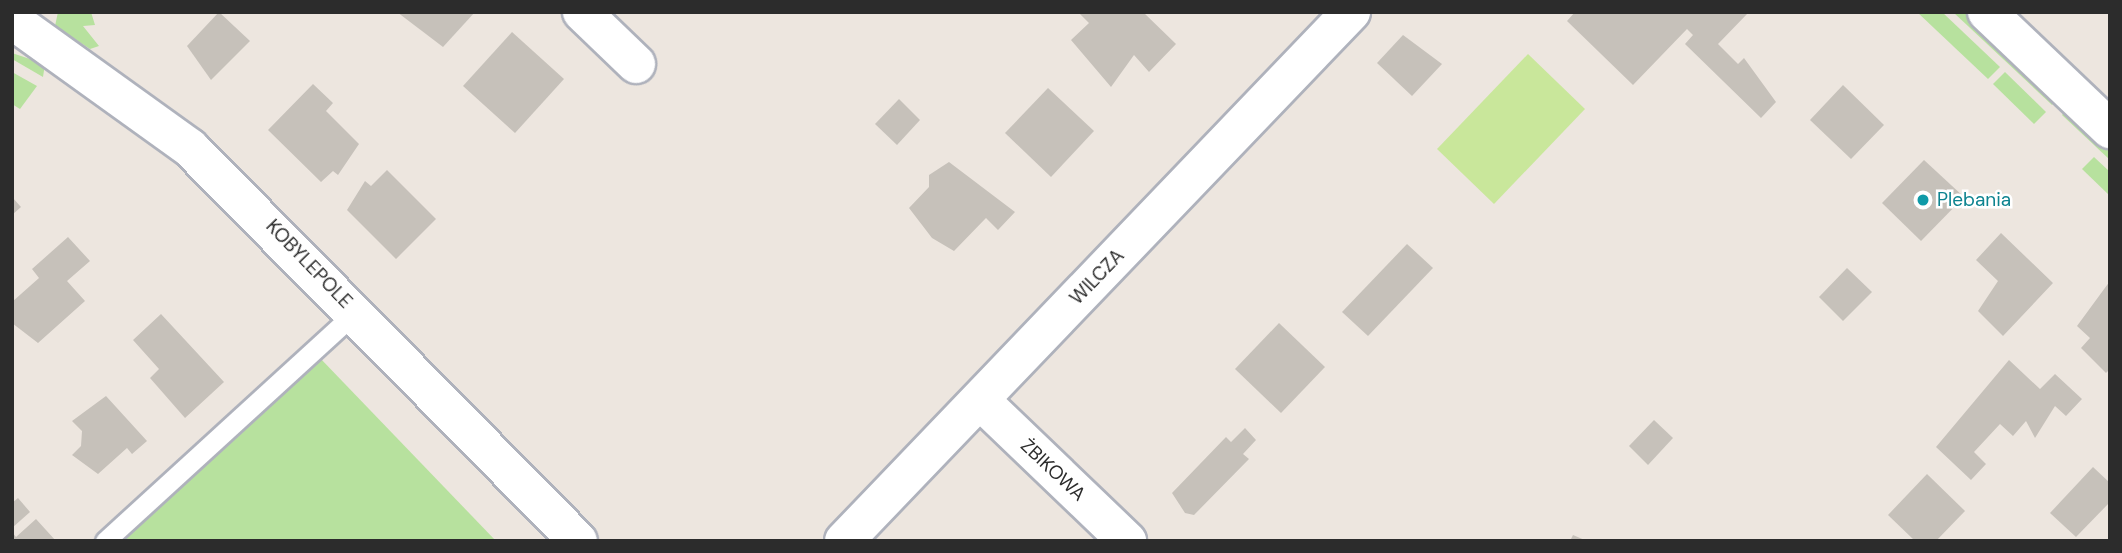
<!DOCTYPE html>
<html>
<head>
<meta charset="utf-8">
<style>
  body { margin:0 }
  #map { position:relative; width:2122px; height:553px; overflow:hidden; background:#ede6df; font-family:"DM Sans",sans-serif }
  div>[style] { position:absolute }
  .green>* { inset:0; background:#b7e19e }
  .pitch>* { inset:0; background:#c9e79b }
  .building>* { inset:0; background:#c6c1ba }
  .roads { filter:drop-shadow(2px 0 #afb2bc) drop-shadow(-2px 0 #afb2bc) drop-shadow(0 2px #afb2bc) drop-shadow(0 -2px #afb2bc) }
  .service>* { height:19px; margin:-9.5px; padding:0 9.5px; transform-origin:9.5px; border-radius:9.5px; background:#fff }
  .minor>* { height:38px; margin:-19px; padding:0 19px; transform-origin:19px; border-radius:19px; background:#fff }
  .tertiary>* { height:38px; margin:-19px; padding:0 19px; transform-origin:19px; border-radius:19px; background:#fff }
  .dots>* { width:19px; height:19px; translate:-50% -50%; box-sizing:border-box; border:4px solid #fff; border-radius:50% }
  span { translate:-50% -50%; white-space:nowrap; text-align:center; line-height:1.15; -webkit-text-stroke:5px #fff; paint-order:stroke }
  .culture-label { font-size:19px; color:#0d838f }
  .left { translate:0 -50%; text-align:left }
  .street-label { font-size:19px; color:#2c2c2c }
  .frame { position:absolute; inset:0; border:14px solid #2c2c2c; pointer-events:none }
</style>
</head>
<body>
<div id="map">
  <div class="green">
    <div style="clip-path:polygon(58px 12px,91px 12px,95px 25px,83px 26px,99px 46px,90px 49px,55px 26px)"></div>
    <div style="clip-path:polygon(1917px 12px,1942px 12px,2000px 67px,1988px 79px)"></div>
    <div style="clip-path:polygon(1953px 12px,1967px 12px,2058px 98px,2052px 105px)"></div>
    <div style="clip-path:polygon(12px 53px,45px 64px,43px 77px,12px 59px)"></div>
    <div style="clip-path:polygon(12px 72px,37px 86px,20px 109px,12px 104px)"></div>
    <div style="clip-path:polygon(2005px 72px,2046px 112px,2034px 124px,1993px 84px)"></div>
    <div style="clip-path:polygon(2068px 108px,2110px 148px,2110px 160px,2062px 115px)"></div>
    <div style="clip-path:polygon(2094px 157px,2110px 172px,2110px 196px,2082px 169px)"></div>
    <div style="clip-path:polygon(319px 357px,496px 541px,120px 541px)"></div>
  </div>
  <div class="pitch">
    <div style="clip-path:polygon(1528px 54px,1585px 109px,1494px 204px,1437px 149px)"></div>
  </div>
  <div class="building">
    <div style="clip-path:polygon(219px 12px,250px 41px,211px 80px,187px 46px)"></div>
    <div style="clip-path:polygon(397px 12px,475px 12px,443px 47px)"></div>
    <div style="clip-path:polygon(1078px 12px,1143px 12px,1176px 44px,1149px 72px,1134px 55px,1111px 87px,1071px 40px,1089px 23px)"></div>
    <div style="clip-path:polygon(1575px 12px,1749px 12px,1718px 44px,1738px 64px,1744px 58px,1776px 102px,1761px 118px,1685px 44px,1693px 35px,1687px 29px,1633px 85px,1567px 21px)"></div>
    <div style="clip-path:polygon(512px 32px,564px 79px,515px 133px,463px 86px)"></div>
    <div style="clip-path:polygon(1403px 35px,1442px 64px,1412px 96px,1377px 63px)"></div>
    <div style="clip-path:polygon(313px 84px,333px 103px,326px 111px,359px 144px,338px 175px,333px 171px,321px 182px,268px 130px)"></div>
    <div style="clip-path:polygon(1843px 85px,1884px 125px,1851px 159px,1810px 120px)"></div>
    <div style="clip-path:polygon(1048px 88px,1094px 131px,1051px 177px,1005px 133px)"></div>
    <div style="clip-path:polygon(899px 99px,920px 120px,897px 145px,875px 124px)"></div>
    <div style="clip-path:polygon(1924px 160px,1964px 197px,1921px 241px,1882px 203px)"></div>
    <div style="clip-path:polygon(949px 162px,1015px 212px,998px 230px,986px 218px,954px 251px,932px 238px,909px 208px,929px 187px,929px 175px)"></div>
    <div style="clip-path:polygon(387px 170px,436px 219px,396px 259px,347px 210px,365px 181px,371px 186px)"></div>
    <div style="clip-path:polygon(12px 197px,21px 207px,12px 215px)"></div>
    <div style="clip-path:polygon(2001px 233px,2053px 283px,2003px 336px,1978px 311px,1998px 281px,1976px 260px)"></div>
    <div style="clip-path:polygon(68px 237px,90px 261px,67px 281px,85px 301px,38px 343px,12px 323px,12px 302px,39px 278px,32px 269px)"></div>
    <div style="clip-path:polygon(1407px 244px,1433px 268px,1368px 336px,1342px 312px)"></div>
    <div style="clip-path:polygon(1847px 268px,1872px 292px,1843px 321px,1819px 297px)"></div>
    <div style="clip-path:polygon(2110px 281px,2110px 369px,2106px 373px,2081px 348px,2090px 338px,2077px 326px)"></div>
    <div style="clip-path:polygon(161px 314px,224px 382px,185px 418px,150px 378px,159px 369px,133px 340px)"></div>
    <div style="clip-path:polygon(1279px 323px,1325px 367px,1281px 413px,1235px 369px)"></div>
    <div style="clip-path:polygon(2009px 360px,2040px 389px,2055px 374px,2082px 399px,2066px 416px,2055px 406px,2035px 438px,2026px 421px,2013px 436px,2000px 424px,1974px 452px,1986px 464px,1971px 480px,1936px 447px)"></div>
    <div style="clip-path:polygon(106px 396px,147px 441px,132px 454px,127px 448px,98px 474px,72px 455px,81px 446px,82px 431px,72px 421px)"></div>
    <div style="clip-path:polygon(1654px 420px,1673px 438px,1648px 465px,1629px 446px)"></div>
    <div style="clip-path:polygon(1245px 428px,1256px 440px,1243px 454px,1249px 459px,1194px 515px,1185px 513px,1172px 493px,1226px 437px,1231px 442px)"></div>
    <div style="clip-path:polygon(2093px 467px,2110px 483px,2110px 502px,2076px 537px,2050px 513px)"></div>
    <div style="clip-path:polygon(1927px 474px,1965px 511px,1936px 541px,1915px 541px,1888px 515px)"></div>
    <div style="clip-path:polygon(18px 498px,30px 512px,12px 528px,12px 503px)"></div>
    <div style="clip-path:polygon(36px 519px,56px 541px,12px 541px,12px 532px,16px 537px)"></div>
    <div style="clip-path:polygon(1573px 535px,1587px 541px,1570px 541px)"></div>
  </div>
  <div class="roads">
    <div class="service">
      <div style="left:105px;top:541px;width:340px;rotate:-42.4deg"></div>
    </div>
    <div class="minor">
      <div style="left:582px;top:12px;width:75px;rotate:43.9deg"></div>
      <div style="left:1987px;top:12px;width:170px;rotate:43.6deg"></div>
      <div style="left:980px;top:400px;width:204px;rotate:43.8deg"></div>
      <div style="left:844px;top:541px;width:733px;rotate:-46.22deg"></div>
    </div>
    <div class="tertiary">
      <div style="left:12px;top:20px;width:219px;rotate:35.7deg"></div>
      <div style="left:190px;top:148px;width:552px;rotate:45.37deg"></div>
    </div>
  </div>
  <div class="dots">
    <div style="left:1923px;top:200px;background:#0f9aa8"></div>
  </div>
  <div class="culture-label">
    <span class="left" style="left:1937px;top:200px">Plebania</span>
  </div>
  <div class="street-label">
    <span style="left:309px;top:264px;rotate:46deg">KOBYLEPOLE</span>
    <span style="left:1097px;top:277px;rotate:-46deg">WILCZA</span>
    <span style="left:1053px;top:470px;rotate:43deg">ŻBIKOWA</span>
  </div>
  <div class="frame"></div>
</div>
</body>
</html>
